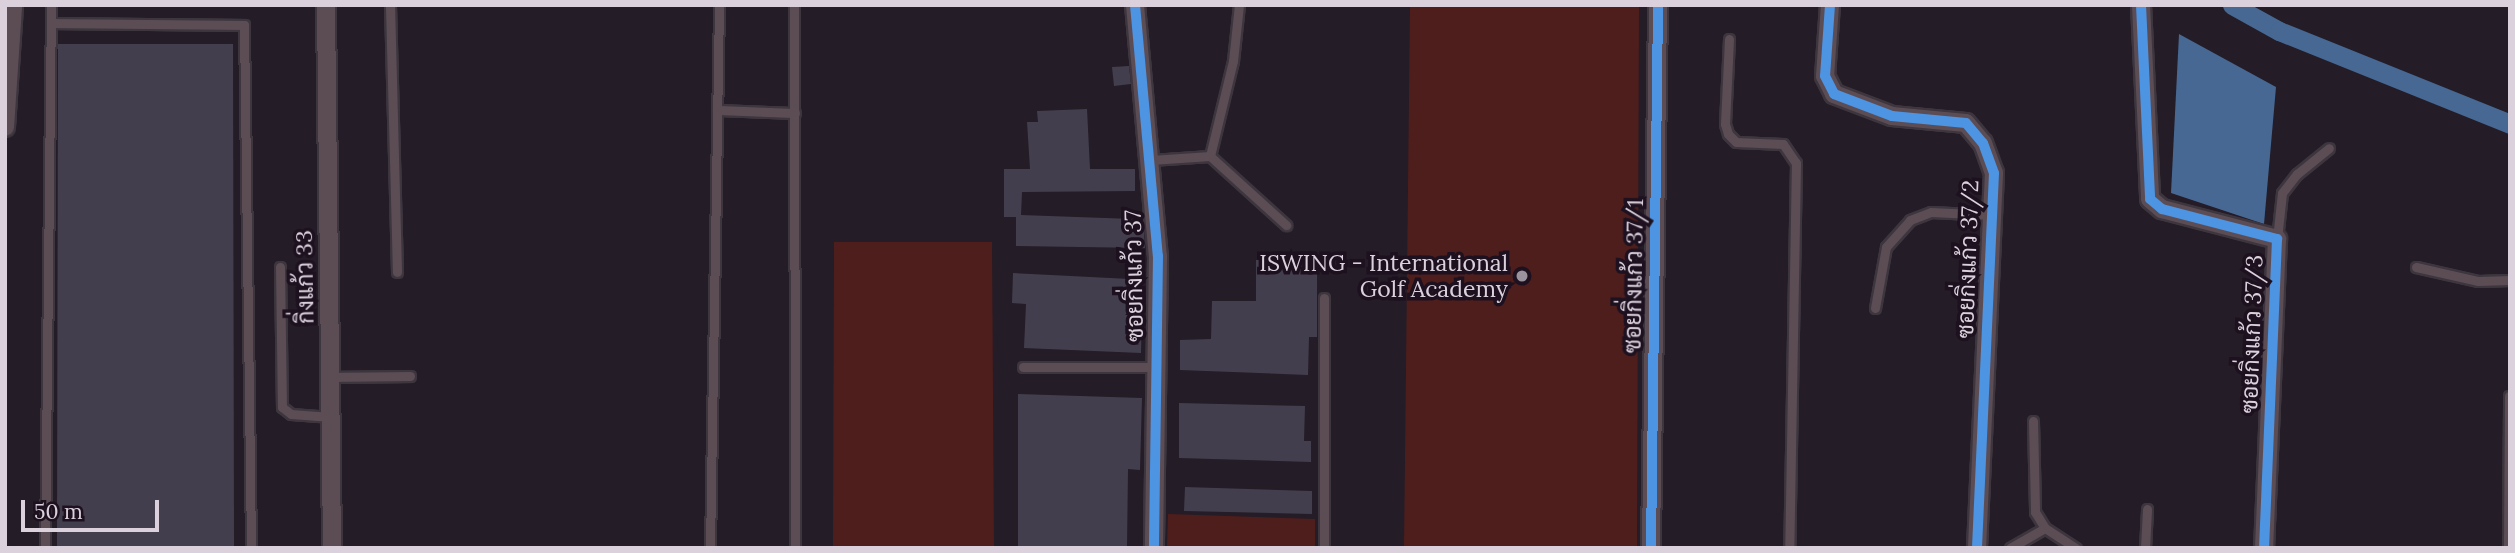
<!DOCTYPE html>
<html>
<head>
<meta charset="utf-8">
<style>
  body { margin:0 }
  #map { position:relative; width:2515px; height:553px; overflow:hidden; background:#241c26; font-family:Lora,Sarabun,serif }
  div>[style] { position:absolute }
  .green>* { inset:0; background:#4e1e1c }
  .water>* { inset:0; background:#466893 }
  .canal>* { height:19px; margin:-9.5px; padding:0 9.5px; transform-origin:9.5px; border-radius:9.5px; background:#466893 }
  .building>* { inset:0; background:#433e4d }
  .roads { filter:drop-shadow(2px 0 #3d363f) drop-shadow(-2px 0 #3d363f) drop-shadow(0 2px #3d363f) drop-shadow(0 -2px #3d363f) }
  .lane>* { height:9px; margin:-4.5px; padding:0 4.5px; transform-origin:4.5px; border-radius:4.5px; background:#5c4d55 }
  .street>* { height:18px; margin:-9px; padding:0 9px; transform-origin:9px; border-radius:9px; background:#5c4d55 }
  .cycleway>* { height:10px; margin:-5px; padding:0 5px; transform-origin:5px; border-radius:5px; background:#4d94e3 }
  .dots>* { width:19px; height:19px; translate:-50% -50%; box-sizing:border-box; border:4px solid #1d101f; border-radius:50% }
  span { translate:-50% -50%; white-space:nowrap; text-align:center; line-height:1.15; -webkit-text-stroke:7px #1d101f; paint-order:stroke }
  .street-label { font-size:23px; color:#dad1dc }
  .poi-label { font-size:23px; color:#dad1dc }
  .right { translate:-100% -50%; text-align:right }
  .frame { position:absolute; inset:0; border:7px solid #dad1dc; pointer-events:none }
  .scale { position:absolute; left:21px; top:500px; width:138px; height:32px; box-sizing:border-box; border:4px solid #dad1dc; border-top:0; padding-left:9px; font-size:21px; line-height:24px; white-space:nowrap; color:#dad1dc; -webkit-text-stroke:5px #1d101f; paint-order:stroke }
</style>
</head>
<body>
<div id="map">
  <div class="green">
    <div style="clip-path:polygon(1410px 5px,1639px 5px,1637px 548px,1404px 548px)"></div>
    <div style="clip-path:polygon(834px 242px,992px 242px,994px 548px,833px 548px)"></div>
    <div style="clip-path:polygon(1168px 514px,1315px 519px,1315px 548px,1167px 548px)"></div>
  </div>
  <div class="water">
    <div style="clip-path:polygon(2179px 34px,2276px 87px,2264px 224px,2171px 193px)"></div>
  </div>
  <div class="canal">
    <div style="left:2232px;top:5px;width:54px;rotate:29deg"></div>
    <div style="left:2279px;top:31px;width:249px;rotate:21.9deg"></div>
  </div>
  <div class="building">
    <div style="clip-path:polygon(58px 44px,233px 44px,234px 548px,57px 548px)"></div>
    <div style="clip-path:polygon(1129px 66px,1131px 84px,1114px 86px,1112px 67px)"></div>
    <div style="clip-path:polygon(1087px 109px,1090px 169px,1135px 169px,1135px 191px,1022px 192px,1021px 215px,1133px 219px,1133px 231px,1144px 231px,1145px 248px,1016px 246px,1016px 217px,1004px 217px,1004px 169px,1030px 169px,1027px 122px,1038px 122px,1037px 111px)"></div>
    <div style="clip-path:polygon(1256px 260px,1317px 260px,1317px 337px,1309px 337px,1308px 375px,1180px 370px,1180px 340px,1211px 339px,1212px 301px,1256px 301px)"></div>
    <div style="clip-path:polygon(1013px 273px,1130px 279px,1128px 309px,1142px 309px,1141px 353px,1024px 348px,1026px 304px,1012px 303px)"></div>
    <div style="clip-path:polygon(1018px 394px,1142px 398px,1140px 470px,1128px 469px,1127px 548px,1018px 548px)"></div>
    <div style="clip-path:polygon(1179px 403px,1305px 406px,1304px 441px,1311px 441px,1311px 462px,1179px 458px)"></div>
    <div style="clip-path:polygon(1185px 487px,1312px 491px,1312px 514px,1184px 511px)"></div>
  </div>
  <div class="roads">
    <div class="lane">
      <div style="left:390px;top:5px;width:267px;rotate:88.5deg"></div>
      <div style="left:794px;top:5px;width:543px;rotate:89.89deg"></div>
      <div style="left:51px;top:23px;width:193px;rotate:0.6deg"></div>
      <div style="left:244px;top:25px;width:523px;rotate:89.23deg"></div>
      <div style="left:1729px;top:39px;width:85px;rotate:92.7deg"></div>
      <div style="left:1725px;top:124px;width:10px;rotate:73deg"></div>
      <div style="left:1728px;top:134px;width:11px;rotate:45deg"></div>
      <div style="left:1736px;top:142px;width:47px;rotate:2.4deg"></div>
      <div style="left:1783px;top:144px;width:23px;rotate:56deg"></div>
      <div style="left:1796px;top:163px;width:385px;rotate:91deg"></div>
      <div style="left:717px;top:110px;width:78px;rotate:2.2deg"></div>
      <div style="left:1210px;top:156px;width:98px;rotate:-76.4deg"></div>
      <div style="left:1233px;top:61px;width:56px;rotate:-83.9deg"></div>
      <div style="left:1151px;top:160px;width:59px;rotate:-3.9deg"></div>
      <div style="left:1210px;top:156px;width:103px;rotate:42.2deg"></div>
      <div style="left:2277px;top:239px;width:46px;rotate:-83.8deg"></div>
      <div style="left:2282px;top:193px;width:24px;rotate:-52deg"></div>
      <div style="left:2297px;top:174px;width:41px;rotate:-39.1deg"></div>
      <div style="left:280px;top:267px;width:140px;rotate:89.2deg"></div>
      <div style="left:282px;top:407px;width:11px;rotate:38deg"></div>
      <div style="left:291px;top:414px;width:40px;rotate:4.3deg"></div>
      <div style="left:2416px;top:267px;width:64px;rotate:12.7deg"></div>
      <div style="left:2478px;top:281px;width:32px;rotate:-2deg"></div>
      <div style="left:1875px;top:308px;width:62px;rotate:-79.8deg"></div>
      <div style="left:1886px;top:247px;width:36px;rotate:-48deg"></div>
      <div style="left:1910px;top:220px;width:22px;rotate:-21deg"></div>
      <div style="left:1931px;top:212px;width:61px;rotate:2.8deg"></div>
      <div style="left:1023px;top:367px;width:134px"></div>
      <div style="left:330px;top:377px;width:80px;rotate:-0.7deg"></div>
      <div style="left:2033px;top:421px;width:91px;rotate:88.7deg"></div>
      <div style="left:2035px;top:512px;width:19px;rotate:58deg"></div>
      <div style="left:2045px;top:528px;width:37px;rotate:33deg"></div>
      <div style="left:45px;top:548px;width:543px;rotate:-89.37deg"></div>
      <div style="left:710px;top:548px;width:543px;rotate:-89.05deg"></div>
      <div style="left:1324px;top:548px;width:250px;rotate:-90deg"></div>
      <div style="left:2010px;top:548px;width:40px;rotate:-29.7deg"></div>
      <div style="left:2145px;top:548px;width:39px;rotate:-87deg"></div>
      <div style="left:2508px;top:548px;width:152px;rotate:-89.6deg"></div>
    </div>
    <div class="street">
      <div style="left:326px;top:5px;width:543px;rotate:89.37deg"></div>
      <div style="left:1135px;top:5px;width:252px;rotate:84.8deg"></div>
      <div style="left:1158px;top:256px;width:292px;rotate:90.8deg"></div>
      <div style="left:1830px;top:5px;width:71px;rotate:94deg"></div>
      <div style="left:1825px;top:76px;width:20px;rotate:63deg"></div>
      <div style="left:1834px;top:94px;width:62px;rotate:20.8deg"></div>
      <div style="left:1892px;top:116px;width:74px;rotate:5.4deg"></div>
      <div style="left:1966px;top:123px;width:26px;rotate:50deg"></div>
      <div style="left:1983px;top:143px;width:32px;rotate:70deg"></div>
      <div style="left:1994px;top:173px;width:375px;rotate:92.6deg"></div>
      <div style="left:2141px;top:5px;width:194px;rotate:87.3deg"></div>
      <div style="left:2150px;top:199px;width:16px;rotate:40deg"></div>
      <div style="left:2162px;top:209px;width:119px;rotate:14.6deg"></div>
      <div style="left:2277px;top:239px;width:309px;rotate:92.4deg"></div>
      <div style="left:5px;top:127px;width:122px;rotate:-86.2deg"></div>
      <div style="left:1651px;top:548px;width:543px;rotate:-89.26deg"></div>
    </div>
  </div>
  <div class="cycleway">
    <div style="left:1135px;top:5px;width:252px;rotate:84.8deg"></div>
    <div style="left:1158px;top:256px;width:292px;rotate:90.8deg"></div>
    <div style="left:1830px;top:5px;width:71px;rotate:94deg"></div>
    <div style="left:1825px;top:76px;width:20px;rotate:63deg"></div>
    <div style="left:1834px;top:94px;width:62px;rotate:20.8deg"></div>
    <div style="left:1892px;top:116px;width:74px;rotate:5.4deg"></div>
    <div style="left:1966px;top:123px;width:26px;rotate:50deg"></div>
    <div style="left:1983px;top:143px;width:32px;rotate:70deg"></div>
    <div style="left:1994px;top:173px;width:375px;rotate:92.6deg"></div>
    <div style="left:2141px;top:5px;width:194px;rotate:87.3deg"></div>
    <div style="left:2150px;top:199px;width:16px;rotate:40deg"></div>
    <div style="left:2162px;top:209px;width:119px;rotate:14.6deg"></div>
    <div style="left:2277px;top:239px;width:309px;rotate:92.4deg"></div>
    <div style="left:1651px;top:548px;width:543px;rotate:-89.26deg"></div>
  </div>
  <div class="dots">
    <div style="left:1522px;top:276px;background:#9a929c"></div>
  </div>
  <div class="street-label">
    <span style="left:1968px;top:259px;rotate:-88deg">ซอยกิ่งแก้ว 37/2</span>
    <span style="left:1134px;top:276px;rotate:-91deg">ซอยกิ่งแก้ว 37</span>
    <span style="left:1634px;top:276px;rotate:-89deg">ซอยกิ่งแก้ว 37/1</span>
    <span style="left:305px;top:277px;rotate:-91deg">กิ่งแก้ว 33</span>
    <span style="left:2252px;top:334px;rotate:-88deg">ซอยกิ่งแก้ว 37/3</span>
  </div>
  <div class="poi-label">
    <span class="right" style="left:1508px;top:276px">ISWING - International<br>Golf Academy</span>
  </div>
  <div class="frame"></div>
  <div class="scale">50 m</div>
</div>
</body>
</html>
